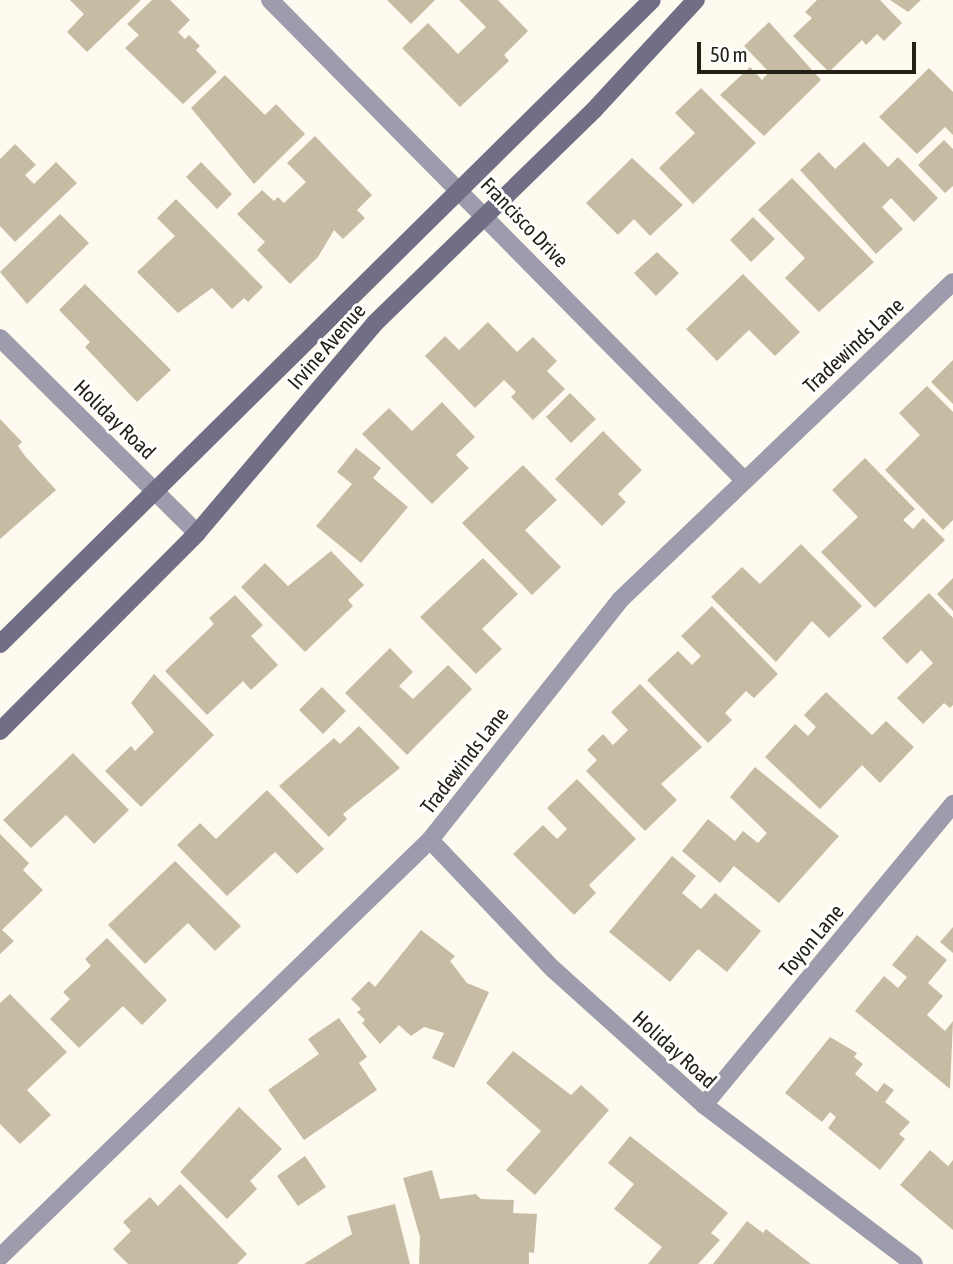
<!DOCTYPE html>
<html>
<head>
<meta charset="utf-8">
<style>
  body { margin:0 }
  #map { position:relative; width:953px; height:1264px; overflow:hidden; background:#fefaef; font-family:"Asap Condensed",sans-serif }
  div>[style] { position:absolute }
  .building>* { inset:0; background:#c6bca3 }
  .street>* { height:18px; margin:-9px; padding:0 9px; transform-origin:9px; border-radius:9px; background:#9c9cac }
  .secondary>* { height:18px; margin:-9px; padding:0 9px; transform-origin:9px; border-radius:9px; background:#706f86 }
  span { translate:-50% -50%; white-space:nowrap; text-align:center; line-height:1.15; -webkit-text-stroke:6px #fff; paint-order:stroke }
  .street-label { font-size:21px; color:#242016 }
  .scale { position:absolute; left:697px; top:42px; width:219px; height:32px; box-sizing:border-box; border:4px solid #242016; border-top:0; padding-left:9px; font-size:21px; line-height:24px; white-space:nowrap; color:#242016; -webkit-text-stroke:5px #fff; paint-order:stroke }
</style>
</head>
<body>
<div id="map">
  <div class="building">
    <div style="clip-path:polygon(70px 0,141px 0,87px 52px,67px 32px,84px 14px)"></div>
    <div style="clip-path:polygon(152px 0,170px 0,190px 20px,178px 32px,185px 39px,189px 35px,200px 46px,196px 50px,217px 72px,183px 104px,125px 48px,139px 35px,127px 24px)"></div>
    <div style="clip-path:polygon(387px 0,435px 0,411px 24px)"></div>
    <div style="clip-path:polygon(459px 0,498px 0,528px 31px,504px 55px,509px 61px,460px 107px,402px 48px,428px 23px,458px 54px,486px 27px)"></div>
    <div style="clip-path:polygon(817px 0,880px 0,902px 23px,884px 41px,877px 34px,866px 45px,862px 40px,829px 72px,793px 36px,812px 18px,805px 12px)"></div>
    <div style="clip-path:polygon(890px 0,921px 0,908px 12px)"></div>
    <div style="clip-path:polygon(769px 22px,821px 80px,764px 136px,720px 95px,750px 67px,762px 80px,769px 72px,744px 46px)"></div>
    <div style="clip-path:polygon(929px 68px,953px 92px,953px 135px,945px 127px,917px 154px,879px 117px)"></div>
    <div style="clip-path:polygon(225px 75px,265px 115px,276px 104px,305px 134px,254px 184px,191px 108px)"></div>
    <div style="clip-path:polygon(701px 88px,756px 143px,693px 204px,659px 168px,695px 133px,675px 113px)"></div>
    <div style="clip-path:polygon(315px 136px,372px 195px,357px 210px,365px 218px,343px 239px,334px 230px,318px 257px,290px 284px,257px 250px,265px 242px,237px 214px,262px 190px,274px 201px,278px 197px,284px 203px,306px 182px,287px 163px)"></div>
    <div style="clip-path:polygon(944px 140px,953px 149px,953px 186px,945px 193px,918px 165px)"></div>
    <div style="clip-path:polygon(864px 142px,888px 167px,898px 157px,938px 198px,914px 222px,891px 198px,882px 207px,903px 229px,876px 254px,800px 170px,819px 152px,835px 169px)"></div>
    <div style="clip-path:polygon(15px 144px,36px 165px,25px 175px,34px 184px,56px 162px,77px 183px,15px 242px,0 226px,0 159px)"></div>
    <div style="clip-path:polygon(632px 158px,683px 205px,650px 236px,634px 219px,618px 235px,586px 203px)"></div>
    <div style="clip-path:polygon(201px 162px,232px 194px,217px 209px,186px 177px)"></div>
    <div style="clip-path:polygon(792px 178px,874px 262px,819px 312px,785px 278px,805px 258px,758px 210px)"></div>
    <div style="clip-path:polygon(176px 199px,263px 287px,248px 302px,244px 298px,232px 309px,212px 288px,178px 313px,137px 272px,175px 236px,157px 218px)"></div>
    <div style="clip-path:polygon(60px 214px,89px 243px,27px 304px,0 272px)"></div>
    <div style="clip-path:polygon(753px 217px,775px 239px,751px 262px,730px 240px)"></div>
    <div style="clip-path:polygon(657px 252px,679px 273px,656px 296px,634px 273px)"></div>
    <div style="clip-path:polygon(743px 274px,800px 332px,775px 356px,749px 330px,717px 361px,686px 329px)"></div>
    <div style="clip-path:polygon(85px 284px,171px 370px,137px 402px,85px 347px,90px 342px,59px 310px)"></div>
    <div style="clip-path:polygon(488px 322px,517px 352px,533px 337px,557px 361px,547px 371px,565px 389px,533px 420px,511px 397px,516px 392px,504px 380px,475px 408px,425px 356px,445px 336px,459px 350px)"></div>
    <div style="clip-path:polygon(953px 360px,953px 404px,931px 382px)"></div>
    <div style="clip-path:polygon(927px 386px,953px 412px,953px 520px,943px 530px,885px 470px,920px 435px,899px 413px)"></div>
    <div style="clip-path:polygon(570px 393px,596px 419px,571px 443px,546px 417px)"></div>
    <div style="clip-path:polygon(442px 402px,475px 437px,456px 455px,469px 468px,432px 504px,362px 434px,389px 408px,412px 431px)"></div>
    <div style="clip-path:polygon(0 419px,22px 442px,18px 446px,25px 456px,56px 490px,0 539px)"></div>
    <div style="clip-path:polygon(603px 431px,642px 470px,618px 494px,626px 502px,602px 526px,555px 479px)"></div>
    <div style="clip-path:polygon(356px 448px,381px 468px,373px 478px,408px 507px,361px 563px,316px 526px,352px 484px,337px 472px)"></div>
    <div style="clip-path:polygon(865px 458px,915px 509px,903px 520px,913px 529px,923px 518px,945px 540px,875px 608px,821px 552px,858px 517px,832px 490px)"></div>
    <div style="clip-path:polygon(523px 465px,557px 500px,525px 530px,561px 567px,532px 595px,462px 523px)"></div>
    <div style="clip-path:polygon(801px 544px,862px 606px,829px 638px,812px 621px,776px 662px,711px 597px,742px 567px,760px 584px)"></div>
    <div style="clip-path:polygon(331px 551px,364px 585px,348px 600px,353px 606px,305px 652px,241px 587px,265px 563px,288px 586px)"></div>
    <div style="clip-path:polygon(483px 558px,518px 594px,482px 629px,502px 649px,476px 674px,420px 617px)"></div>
    <div style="clip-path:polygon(953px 578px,953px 611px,937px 594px)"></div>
    <div style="clip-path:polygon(929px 593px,953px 618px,953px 705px,950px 708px,944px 703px,923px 724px,897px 698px,933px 663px,921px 650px,907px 664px,882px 638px)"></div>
    <div style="clip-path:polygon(235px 595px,263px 625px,251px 636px,278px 665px,251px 690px,243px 681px,207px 715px,165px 671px,214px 624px,209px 618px)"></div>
    <div style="clip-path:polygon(712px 606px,778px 674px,754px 698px,746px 691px,725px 713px,732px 720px,708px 743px,647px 680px,678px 651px,692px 665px,701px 656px,681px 636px)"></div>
    <div style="clip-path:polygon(390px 648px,413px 672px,399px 686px,413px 699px,448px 665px,472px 689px,407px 755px,345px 693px)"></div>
    <div style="clip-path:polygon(154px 674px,214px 735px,141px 807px,105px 771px,131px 746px,135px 751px,154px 732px,131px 703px)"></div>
    <div style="clip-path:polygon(640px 684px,702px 747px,661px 784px,677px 800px,645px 831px,586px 771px,597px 760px,587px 750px,603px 734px,613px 745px,628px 730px,611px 712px)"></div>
    <div style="clip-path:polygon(322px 687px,346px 711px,323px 734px,299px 710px)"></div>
    <div style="clip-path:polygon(826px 692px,872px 735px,886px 721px,914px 747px,880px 783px,862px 765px,820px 809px,765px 757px,795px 724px,808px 736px,816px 727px,804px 715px)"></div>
    <div style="clip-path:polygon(359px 726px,400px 768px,343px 814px,347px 819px,329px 837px,279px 786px,334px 738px,340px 744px)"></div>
    <div style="clip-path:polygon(73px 753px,129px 810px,94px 844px,66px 815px,31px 848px,3px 820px)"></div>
    <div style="clip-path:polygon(755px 767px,839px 836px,779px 903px,734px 866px,720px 883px,682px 851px,708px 819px,735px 841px,743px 831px,758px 843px,767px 833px,730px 797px)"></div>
    <div style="clip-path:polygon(577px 779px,636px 839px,589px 885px,596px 893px,574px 915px,513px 854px,543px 825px,557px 839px,567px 829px,547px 808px)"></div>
    <div style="clip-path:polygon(267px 790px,324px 849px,297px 874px,275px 852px,227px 896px,177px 845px,200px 823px,216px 839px)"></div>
    <div style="clip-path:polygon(0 834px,29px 863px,23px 870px,43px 890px,2px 930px,14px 941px,0 954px)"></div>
    <div style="clip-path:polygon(672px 856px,696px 876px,682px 893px,701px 909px,715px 893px,761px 931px,727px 972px,698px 949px,670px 982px,609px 932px)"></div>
    <div style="clip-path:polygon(175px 861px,241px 926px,215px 951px,188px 923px,145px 964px,108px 925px)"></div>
    <div style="clip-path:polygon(953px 927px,953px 953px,940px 942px)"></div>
    <div style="clip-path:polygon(421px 930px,455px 956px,450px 961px,467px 983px,489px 992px,454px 1068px,432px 1058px,444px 1033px,424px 1027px,411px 1036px,399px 1025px,380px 1044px,362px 1023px,365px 1020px,357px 1012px,361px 1009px,351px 999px,369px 981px,375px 987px)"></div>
    <div style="clip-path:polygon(917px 935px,947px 960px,928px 983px,943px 996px,927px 1015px,945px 1031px,953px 1021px,950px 1089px,855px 1011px,884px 976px,898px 988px,907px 977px,892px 965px)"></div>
    <div style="clip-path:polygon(107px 938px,167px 1000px,142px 1025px,123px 1006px,79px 1048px,50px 1019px,70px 999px,63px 992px,91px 966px,85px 959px)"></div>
    <div style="clip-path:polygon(10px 994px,67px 1052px,27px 1090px,51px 1115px,20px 1144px,0 1124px,0 1003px)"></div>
    <div style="clip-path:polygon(339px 1018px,367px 1057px,359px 1063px,377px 1090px,304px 1140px,268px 1090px,319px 1054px,308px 1039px)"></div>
    <div style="clip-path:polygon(830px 1037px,857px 1053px,854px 1057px,863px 1064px,855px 1074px,877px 1092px,884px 1083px,894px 1090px,885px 1102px,910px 1122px,899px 1134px,905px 1139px,880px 1170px,828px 1128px,836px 1117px,830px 1112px,822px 1122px,785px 1093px)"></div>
    <div style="clip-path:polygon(513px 1051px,571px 1095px,581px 1085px,609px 1110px,535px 1195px,506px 1170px,541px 1131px,486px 1083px)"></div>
    <div style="clip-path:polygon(239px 1107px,282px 1149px,250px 1181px,257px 1189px,227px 1219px,180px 1172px)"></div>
    <div style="clip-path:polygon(630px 1136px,728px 1213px,711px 1233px,720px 1240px,698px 1264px,648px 1264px,662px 1247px,614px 1209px,634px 1184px,608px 1163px)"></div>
    <div style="clip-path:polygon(930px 1150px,948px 1166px,953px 1160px,953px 1230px,900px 1185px)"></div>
    <div style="clip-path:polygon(305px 1156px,326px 1187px,298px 1206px,277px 1176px)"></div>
    <div style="clip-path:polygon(432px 1170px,440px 1199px,476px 1194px,481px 1199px,514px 1200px,513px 1213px,537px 1214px,534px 1253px,529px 1252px,529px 1264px,419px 1264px,420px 1237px,403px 1178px)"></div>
    <div style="clip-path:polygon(180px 1184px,247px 1254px,237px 1264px,128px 1264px,113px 1249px,131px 1231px,123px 1222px,150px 1197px,158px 1206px)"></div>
    <div style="clip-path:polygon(395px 1204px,410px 1264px,304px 1264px,352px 1234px,347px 1216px)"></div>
    <div style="clip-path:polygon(747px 1221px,763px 1233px,766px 1229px,811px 1264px,713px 1264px)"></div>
  </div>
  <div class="street">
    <div style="left:270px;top:0;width:675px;rotate:45.36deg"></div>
    <div style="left:0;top:338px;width:277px;rotate:44.7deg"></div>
    <div style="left:430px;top:840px;width:178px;rotate:46.4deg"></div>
    <div style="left:553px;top:969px;width:203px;rotate:42deg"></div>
    <div style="left:704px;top:1105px;width:263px;rotate:37.1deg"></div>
    <div style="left:704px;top:1105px;width:391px;rotate:-50.4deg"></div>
    <div style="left:0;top:1257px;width:599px;rotate:-44.12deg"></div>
    <div style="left:430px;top:840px;width:306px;rotate:-51.6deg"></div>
    <div style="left:620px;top:600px;width:460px;rotate:-43.7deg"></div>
  </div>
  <div class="secondary">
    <div style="left:0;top:644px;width:916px;rotate:-44.65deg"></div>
    <div style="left:0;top:731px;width:279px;rotate:-45.1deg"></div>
    <div style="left:197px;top:533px;width:275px;rotate:-49.7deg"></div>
    <div style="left:375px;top:323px;width:305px;rotate:-44.2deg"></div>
    <div style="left:594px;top:110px;width:150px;rotate:-47.2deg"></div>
  </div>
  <div class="street-label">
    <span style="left:525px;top:222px;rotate:46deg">Francisco Drive</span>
    <span style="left:853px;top:345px;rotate:-43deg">Tradewinds Lane</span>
    <span style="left:326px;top:346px;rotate:-49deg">Irvine Avenue</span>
    <span style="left:115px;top:419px;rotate:44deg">Holiday Road</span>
    <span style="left:464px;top:760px;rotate:-52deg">Tradewinds Lane</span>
    <span style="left:811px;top:940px;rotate:-50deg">Toyon Lane</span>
    <span style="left:675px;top:1049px;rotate:42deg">Holiday Road</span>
  </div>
  <div class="scale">50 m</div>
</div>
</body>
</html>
